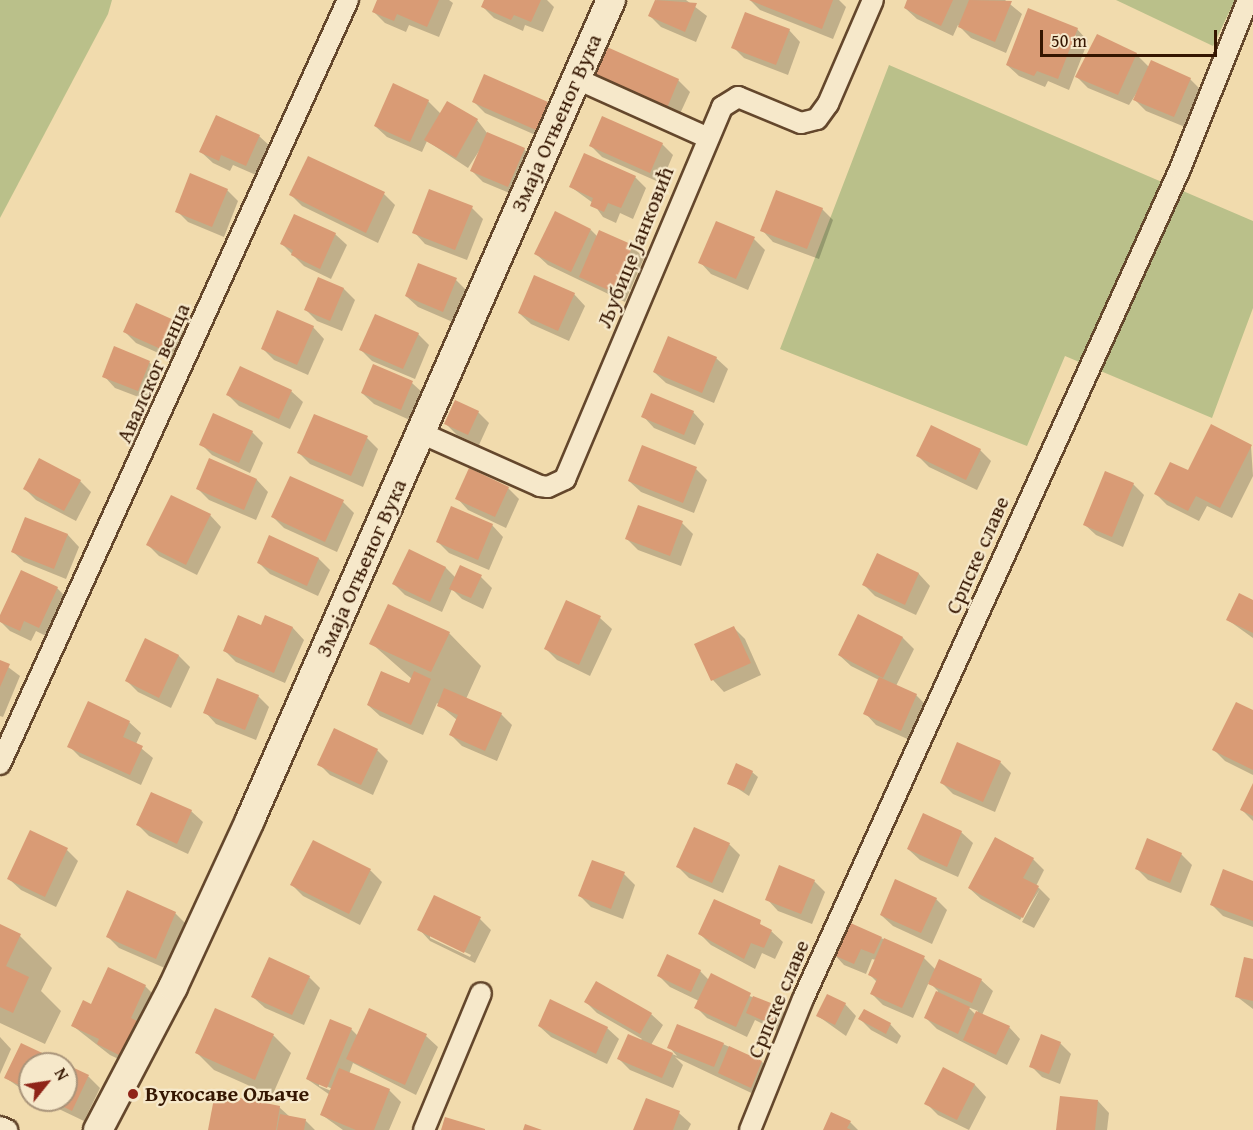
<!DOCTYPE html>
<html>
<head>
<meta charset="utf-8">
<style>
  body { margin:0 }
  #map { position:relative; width:1253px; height:1130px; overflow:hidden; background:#f1dbad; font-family:"Gentium Book Plus",serif }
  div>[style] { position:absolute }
  .green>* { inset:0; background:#bac08a }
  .shadow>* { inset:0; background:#0003 }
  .building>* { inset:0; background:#d99b75 }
  .roads { filter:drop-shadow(2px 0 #64472c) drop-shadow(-2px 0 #64472c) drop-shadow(0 2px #64472c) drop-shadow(0 -2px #64472c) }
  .street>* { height:20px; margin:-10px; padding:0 10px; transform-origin:10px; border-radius:10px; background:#f6e8ca }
  .secondary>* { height:28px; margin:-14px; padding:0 14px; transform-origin:14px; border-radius:14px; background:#f6e8ca }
  .dots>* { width:16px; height:16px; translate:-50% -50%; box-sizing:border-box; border:3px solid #f6e8ca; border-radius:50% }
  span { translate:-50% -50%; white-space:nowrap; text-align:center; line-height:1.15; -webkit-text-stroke:4.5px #f6e8ca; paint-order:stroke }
  .street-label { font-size:22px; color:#351601 }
  .poi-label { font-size:22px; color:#351601; font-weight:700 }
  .left { translate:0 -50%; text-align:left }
  .north { position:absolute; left:18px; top:1052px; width:60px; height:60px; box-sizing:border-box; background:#f6e8ca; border:2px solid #a9947a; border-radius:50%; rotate:60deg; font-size:16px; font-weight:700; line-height:24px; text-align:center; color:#351601 }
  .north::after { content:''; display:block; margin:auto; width:21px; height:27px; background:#8f2418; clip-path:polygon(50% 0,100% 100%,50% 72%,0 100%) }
  .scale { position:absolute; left:1040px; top:30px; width:177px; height:27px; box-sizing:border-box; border:3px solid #351601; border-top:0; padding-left:8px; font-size:18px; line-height:21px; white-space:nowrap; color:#351601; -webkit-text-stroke:4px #f6e8ca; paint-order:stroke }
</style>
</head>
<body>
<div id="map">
  <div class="green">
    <div style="clip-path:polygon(0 0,112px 0,108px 14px,0 218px)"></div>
    <div style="clip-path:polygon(1116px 0,1235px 0,1213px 46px)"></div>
    <div style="clip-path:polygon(889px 65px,1253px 221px,1253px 308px,1212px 418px,1065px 356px,1027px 446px,780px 349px)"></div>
  </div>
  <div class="shadow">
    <div style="clip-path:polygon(378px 0,449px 0,453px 3px,439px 37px,409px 25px,406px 32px,385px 23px,374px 12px)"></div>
    <div style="clip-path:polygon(486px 0,547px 0,554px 7px,543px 32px,525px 25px,523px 31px,494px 18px,483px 7px)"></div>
    <div style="clip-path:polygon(657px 0,686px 0,707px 16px,696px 42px,661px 27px,650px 16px)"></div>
    <div style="clip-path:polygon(750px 0,839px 0,846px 7px,833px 39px,760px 10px)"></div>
    <div style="clip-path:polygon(909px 0,1005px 0,1022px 14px,1006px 53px,971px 38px,958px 25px,953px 36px,917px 19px,905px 8px)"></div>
    <div style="clip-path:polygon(1077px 29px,1088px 41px,1069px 90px,1048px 81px,1045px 87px,1019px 76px,1007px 65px)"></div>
    <div style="clip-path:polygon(789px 30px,800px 42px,788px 75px,744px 58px,733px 47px)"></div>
    <div style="clip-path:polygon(1136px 54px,1149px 67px,1190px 79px,1201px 90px,1185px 127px,1146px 111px,1135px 100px,1141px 86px,1129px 105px,1088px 88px,1077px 77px)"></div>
    <div style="clip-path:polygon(596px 76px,678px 80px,690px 92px,678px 118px,607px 87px)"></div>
    <div style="clip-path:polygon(428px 101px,441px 114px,477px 120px,487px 133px,524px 149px,535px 160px,519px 197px,483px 182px,472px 171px,481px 148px,468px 168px,427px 141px,422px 152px,387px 137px,375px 126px)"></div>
    <div style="clip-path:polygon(474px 102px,547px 103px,559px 114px,547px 140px,485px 113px)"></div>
    <div style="clip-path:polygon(259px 136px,271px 147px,258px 176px,233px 165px,230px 171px,213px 163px,201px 152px)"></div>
    <div style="clip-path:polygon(662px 144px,673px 155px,661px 183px,602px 157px,591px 146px)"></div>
    <div style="clip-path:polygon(635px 177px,646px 188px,633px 219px,620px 213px,616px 223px,603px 217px,593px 203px,571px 187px)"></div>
    <div style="clip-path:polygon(227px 190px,238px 201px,224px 237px,188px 222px,177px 211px)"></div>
    <div style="clip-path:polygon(384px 194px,395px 205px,378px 243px,302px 206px,291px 195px)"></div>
    <div style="clip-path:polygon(472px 208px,483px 219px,467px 260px,425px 244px,414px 232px)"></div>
    <div style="clip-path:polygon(822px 209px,833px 220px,819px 259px,773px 242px,762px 230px)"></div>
    <div style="clip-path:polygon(591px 230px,598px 237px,600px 232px,633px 247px,644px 258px,625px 302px,548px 265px,536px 254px)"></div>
    <div style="clip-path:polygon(335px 234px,347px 245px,331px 279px,304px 266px,282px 244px)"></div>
    <div style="clip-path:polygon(754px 239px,765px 250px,748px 290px,711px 274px,700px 262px)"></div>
    <div style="clip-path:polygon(319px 279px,344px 289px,355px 300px,342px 331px,317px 321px,306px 310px)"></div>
    <div style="clip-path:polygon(456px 280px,467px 291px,455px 323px,418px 307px,406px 296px)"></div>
    <div style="clip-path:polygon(574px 294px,585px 306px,569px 341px,531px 324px,519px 313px)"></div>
    <div style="clip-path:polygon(175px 322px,186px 333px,174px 360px,136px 343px,125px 332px)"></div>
    <div style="clip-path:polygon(313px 327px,324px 339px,308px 375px,274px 360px,263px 349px)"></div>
    <div style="clip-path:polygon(418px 334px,429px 345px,415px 379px,372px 361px,361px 350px)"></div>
    <div style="clip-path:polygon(716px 358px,728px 369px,714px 403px,666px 383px,654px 372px)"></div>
    <div style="clip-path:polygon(149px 362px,160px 373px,149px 401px,115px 388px,104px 376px)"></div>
    <div style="clip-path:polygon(374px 366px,412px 383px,424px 394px,412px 421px,374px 404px,362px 393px)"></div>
    <div style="clip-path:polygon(291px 391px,303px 402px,290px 429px,239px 406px,228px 395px)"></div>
    <div style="clip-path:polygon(478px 412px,489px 423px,479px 445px,457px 435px,446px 424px)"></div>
    <div style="clip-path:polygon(693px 412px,704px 424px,695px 445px,654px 428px,643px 416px)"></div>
    <div style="clip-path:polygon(252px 432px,263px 443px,250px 473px,212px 455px,201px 444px)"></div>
    <div style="clip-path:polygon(367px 438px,378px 449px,363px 487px,310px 464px,299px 453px)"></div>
    <div style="clip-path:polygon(1251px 446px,1253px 476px,1232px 518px,1207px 506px,1199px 521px,1167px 505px,1156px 494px)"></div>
    <div style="clip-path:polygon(980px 450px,991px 461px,977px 490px,929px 467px,918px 456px)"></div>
    <div style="clip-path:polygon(210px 460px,257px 480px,268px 492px,256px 520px,209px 500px,198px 489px)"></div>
    <div style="clip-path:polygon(696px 469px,707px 480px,694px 513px,641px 492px,629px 481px)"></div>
    <div style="clip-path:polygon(80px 481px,91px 492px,76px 521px,36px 500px,25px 489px)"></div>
    <div style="clip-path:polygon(1133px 484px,1144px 495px,1123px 547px,1096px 535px,1084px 524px)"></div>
    <div style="clip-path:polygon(508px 488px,519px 499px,506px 528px,468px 510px,457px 498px)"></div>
    <div style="clip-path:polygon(343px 502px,354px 513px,337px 552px,284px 528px,273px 517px)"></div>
    <div style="clip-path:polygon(210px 515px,221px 527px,197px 575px,159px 556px,148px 545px)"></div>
    <div style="clip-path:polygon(25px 519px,68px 535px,79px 547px,66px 579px,24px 562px,12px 551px)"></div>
    <div style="clip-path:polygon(682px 523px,693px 534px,681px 566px,638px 550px,627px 539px)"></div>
    <div style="clip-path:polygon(492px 525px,503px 537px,489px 570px,449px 553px,438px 542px)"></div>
    <div style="clip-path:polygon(270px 537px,319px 559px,330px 570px,318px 596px,270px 574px,258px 562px)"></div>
    <div style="clip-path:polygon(410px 551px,446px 568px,456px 578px,481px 577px,492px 588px,483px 609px,462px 599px,452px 589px,442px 612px,405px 595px,394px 584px)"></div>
    <div style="clip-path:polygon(877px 555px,919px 574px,930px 586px,916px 615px,875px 596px,864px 585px)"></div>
    <div style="clip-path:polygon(57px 588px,68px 599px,50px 638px,36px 631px,31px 641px,10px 631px,0 621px)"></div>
    <div style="clip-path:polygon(567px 602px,600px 618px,612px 629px,590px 676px,557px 660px,546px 649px)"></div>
    <div style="clip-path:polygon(1253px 602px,1253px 638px,1228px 620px)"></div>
    <div style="clip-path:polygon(858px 616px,903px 638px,914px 649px,896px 686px,916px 695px,927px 706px,912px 741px,876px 725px,865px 713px,879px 680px,851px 666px,839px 655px)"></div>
    <div style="clip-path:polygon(266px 617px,293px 628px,304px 640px,285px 683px,236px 662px,225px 651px,262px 627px)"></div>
    <div style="clip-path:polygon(734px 628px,745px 639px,761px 675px,724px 692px,713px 680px,696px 645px)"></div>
    <div style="clip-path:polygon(449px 633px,481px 666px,466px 699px,501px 714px,512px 725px,497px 761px,462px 746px,451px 735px,457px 720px,437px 703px,423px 735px,380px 716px,368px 705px,409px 685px,412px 679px,371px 643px)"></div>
    <div style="clip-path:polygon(146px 640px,179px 656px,190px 667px,171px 708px,138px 692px,127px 681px)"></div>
    <div style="clip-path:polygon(0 661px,20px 676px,3px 717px,0 716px)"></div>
    <div style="clip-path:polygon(258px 696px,269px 707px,256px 740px,216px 724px,205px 712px)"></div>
    <div style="clip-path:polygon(1253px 712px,1253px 775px,1225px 761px,1214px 750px)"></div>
    <div style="clip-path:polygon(129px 722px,141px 733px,136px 744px,153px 758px,141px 785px,80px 757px,69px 746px)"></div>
    <div style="clip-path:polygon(377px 750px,388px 761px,373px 795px,330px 775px,319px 764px)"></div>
    <div style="clip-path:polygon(1000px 762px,1011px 773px,995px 812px,953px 794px,941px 782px)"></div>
    <div style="clip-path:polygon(752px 772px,758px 777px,749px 796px,729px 783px)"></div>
    <div style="clip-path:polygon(1253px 787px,1253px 821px,1241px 809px)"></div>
    <div style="clip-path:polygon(191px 811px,203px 822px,188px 854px,149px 836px,138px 825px)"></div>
    <div style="clip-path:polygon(961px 832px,973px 843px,958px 877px,920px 860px,908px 849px)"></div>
    <div style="clip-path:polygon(313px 842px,371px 871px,382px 882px,360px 925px,303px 896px,292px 885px)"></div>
    <div style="clip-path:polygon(729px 844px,740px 855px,723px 893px,689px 878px,678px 867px)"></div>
    <div style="clip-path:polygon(67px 850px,78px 861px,56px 907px,21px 890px,9px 879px)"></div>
    <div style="clip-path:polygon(1181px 854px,1192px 865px,1181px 893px,1148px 880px,1136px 868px)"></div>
    <div style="clip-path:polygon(1033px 859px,1044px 870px,1036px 886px,1039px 888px,1050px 899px,1034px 928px,1022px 922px,1040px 889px,1020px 920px,981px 899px,969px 888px)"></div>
    <div style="clip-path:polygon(624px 874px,635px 885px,623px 919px,591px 907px,580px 896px)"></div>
    <div style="clip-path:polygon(814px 881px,825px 892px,812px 924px,778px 911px,767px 899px)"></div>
    <div style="clip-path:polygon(1253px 882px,1253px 927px,1223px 916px,1211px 904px)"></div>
    <div style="clip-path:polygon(936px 899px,947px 910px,932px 944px,893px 926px,881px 915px)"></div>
    <div style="clip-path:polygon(175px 913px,187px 925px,167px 969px,119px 948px,108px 937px)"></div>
    <div style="clip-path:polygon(evenodd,480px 919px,491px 930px,475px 963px,430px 941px,419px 929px,480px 919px,430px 935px,471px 955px,470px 957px,430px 938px,430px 935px)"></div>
    <div style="clip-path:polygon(0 926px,20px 936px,52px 968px,41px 991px,61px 1011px,45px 1044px,0 1023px)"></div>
    <div style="clip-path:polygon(771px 931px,783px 942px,775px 959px,762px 953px,755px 969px,711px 945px,700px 934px)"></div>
    <div style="clip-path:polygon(evenodd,881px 938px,924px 958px,936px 970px,981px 980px,993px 991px,982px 1015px,1009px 1027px,1020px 1039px,1007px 1065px,937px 1029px,926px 1018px,938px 991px,929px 982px,913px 1018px,883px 1005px,872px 994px,877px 982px,870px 975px,876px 960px,872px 959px,866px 974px,844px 965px,833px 953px,881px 938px,968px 1007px,978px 1011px,976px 1015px,968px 1007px)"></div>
    <div style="clip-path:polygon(1253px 960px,1253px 1009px,1236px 996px)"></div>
    <div style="clip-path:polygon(700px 971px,709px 980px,780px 1008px,791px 1020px,785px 1035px,755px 1020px,747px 1037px,707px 1018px,696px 1007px,699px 1001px,670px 987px,659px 976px)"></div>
    <div style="clip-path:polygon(309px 977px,320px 988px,304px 1025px,265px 1008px,253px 997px)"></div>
    <div style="clip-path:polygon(145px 986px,156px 997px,133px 1066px,110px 1055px,73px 1026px,92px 1006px)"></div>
    <div style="clip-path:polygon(586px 1002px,651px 1014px,663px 1025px,651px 1045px,677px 1056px,669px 1047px,723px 1044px,762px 1062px,773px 1073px,762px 1098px,675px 1057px,683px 1065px,673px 1088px,630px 1070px,619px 1059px,642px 1039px,597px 1013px)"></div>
    <div style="clip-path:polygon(845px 1004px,856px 1016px,846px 1036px,818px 1016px)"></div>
    <div style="clip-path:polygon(216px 1010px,274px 1036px,291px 1053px,272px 1096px,214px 1070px,197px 1053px)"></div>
    <div style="clip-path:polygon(evenodd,370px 1010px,426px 1036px,438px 1047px,416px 1095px,353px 1063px,349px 1074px,389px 1090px,401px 1102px,389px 1130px,343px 1130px,322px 1115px,330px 1095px,307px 1079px,351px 1029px,358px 1036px,370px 1010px,319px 1083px,335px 1090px,334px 1092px,319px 1086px,319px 1083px)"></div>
    <div style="clip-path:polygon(860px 1019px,890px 1024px,901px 1036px,897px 1044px,871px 1030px)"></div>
    <div style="clip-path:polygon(539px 1026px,607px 1028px,619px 1039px,607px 1064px,551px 1037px)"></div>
    <div style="clip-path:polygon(0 1037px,11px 1049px,0 1074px)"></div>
    <div style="clip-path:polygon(1060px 1043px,1071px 1054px,1060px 1084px,1042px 1077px,1031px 1066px)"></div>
    <div style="clip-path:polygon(22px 1045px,62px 1064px,30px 1064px,30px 1095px,6px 1078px)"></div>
    <div style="clip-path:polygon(66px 1066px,89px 1077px,100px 1088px,84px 1121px,40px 1100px,66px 1100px)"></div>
    <div style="clip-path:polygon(943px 1069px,975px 1085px,986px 1097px,969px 1130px,938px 1115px,926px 1103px)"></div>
    <div style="clip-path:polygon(1098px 1101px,1109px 1113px,1107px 1130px,1058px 1130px)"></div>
    <div style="clip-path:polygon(279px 1107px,290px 1117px,305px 1120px,315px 1130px,210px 1130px)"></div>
    <div style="clip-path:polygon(679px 1113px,691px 1124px,688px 1130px,634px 1130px)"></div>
    <div style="clip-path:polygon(850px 1122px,858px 1130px,825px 1130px)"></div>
  </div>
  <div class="building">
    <div style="clip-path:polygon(377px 0,439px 0,427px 27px,397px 14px,394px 21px,372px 12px)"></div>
    <div style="clip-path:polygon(484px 0,541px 0,531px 22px,514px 15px,511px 20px,481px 7px)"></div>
    <div style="clip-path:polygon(655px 0,697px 3px,685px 32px,648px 16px)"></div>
    <div style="clip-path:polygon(749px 0,833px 0,822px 29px)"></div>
    <div style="clip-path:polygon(907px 0,953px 0,941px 26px,904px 8px)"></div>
    <div style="clip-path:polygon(969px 0,1012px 1px,995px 42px,958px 27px)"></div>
    <div style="clip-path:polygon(1028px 8px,1078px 28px,1058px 79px,1037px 71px,1034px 76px,1006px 65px)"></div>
    <div style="clip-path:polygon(745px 12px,790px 29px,776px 65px,731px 48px)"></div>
    <div style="clip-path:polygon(1097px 34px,1137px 53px,1118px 95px,1075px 77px)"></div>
    <div style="clip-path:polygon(607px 47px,679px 79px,667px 108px,594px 76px)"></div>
    <div style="clip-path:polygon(1151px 60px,1191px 78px,1174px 117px,1133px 100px)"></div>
    <div style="clip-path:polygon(484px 74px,548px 102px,536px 130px,472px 102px)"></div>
    <div style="clip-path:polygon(393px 83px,429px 100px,410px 142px,374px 126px)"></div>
    <div style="clip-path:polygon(447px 101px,478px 119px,456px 158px,424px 140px)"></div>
    <div style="clip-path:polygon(216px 115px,260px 135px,246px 166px,221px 155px,219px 161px,199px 152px)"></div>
    <div style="clip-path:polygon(602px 116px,663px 143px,650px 173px,589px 146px)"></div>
    <div style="clip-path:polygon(487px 132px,525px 148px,508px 187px,470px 171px)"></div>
    <div style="clip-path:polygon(584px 153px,636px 176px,621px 208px,608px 203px,604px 212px,590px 206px,593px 198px,569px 187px)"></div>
    <div style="clip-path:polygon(308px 156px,385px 192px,366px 233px,289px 195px)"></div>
    <div style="clip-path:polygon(190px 173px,228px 189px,212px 227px,175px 212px)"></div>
    <div style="clip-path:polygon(429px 189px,473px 206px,455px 250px,412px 233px)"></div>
    <div style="clip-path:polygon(776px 190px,823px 208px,807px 249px,760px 231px)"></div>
    <div style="clip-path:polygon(555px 211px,591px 229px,571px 272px,534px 254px)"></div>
    <div style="clip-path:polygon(294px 214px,336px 233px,320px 269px,291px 255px,293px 250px,280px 244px)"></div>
    <div style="clip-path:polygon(716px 221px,755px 237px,736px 279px,698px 263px)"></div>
    <div style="clip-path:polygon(599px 230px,633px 245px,613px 292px,579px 277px)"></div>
    <div style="clip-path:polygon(418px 263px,457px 278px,443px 312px,405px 296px)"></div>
    <div style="clip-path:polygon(534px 275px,575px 293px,558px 331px,518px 313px)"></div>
    <div style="clip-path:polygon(318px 277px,344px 288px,330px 321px,304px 310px)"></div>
    <div style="clip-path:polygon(136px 303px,176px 321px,163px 350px,123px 332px)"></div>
    <div style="clip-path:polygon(277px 310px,314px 326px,297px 365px,261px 349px)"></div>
    <div style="clip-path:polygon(375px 314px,419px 333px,403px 369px,359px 350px)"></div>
    <div style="clip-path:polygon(668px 336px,717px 357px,702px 393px,653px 372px)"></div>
    <div style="clip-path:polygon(114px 346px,150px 361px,138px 391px,102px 377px)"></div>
    <div style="clip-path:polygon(373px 364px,413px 381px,401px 410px,361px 393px)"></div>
    <div style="clip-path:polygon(240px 366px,292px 390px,279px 419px,226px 395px)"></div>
    <div style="clip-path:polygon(651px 393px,694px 411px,684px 435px,641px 417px)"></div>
    <div style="clip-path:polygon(455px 400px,479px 411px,468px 435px,444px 424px)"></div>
    <div style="clip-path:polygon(213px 413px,253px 431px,239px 463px,199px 445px)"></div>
    <div style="clip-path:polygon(314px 414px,368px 436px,351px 476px,297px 453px)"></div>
    <div style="clip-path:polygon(1211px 424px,1252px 445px,1220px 508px,1196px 496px,1188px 511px,1154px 494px,1170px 462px,1188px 470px)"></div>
    <div style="clip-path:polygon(931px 425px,981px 449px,966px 480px,916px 456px)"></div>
    <div style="clip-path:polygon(642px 445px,697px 467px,683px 503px,628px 481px)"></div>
    <div style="clip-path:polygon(39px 458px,81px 480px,64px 511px,23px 489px)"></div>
    <div style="clip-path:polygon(209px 458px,257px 479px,244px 510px,196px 489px)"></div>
    <div style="clip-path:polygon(469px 468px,509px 487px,495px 517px,455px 499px)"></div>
    <div style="clip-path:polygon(1105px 471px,1134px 483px,1112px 537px,1083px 525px)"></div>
    <div style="clip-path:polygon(290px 476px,344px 500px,325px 542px,271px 517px)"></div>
    <div style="clip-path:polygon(171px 495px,211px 514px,186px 565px,146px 545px)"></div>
    <div style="clip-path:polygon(638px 505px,683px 521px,670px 556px,625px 539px)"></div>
    <div style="clip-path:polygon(451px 506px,493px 524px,478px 560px,436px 542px)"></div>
    <div style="clip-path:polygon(25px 517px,68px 534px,54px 569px,11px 552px)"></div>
    <div style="clip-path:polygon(269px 535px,319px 558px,307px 586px,257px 563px)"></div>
    <div style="clip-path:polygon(409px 549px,446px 567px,430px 602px,392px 584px)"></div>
    <div style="clip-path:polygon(877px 553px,919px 573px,905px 605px,862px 585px)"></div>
    <div style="clip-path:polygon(460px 565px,482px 575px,471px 598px,449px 589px)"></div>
    <div style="clip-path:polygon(21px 570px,58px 587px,39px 628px,24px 621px,20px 631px,0 622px,0 615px)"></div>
    <div style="clip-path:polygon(1239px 593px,1253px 600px,1253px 633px,1226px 620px)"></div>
    <div style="clip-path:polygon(566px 600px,601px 616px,579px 665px,544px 649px)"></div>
    <div style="clip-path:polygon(388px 604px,450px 632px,431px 672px,369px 644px)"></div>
    <div style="clip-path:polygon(858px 614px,903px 637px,883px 678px,838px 655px)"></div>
    <div style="clip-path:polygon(238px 615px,261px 625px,265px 615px,293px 627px,274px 673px,223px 651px)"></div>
    <div style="clip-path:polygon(734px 626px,751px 663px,711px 681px,694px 644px)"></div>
    <div style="clip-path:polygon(145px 638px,179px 655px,159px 698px,125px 681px)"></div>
    <div style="clip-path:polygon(0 660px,10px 664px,0 687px)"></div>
    <div style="clip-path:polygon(381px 671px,409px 683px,414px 671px,431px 679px,411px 725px,367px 705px)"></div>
    <div style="clip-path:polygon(879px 677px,917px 694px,901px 731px,863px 714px)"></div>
    <div style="clip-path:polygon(217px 678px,259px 695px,245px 730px,203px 713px)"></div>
    <div style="clip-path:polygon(444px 688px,502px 713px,485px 751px,449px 735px,458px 715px,437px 706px)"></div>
    <div style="clip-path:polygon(88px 701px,130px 721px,123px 737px,143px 746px,130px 775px,67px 747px)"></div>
    <div style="clip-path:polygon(1236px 702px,1253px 710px,1253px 770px,1212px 750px)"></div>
    <div style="clip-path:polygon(334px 728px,378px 749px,361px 785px,317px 765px)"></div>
    <div style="clip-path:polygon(957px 742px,1001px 761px,983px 802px,940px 783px)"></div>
    <div style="clip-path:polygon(736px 763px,753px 771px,744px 791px,727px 784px)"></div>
    <div style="clip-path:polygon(1253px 783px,1253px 816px,1240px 810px)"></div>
    <div style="clip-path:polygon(151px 792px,192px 810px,177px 844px,136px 825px)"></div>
    <div style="clip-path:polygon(923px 813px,962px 831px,947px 867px,907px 849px)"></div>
    <div style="clip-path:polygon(694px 827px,730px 843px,712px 883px,676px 867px)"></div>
    <div style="clip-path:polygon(30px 830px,68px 848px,45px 897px,7px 879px)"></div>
    <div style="clip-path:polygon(995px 837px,1034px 858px,1023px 878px,1039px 886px,1023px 918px,968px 888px)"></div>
    <div style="clip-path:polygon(1147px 838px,1182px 853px,1170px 883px,1135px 869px)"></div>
    <div style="clip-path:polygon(313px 840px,371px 869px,349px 914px,290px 885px)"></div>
    <div style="clip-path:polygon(592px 860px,625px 872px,611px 909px,578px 896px)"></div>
    <div style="clip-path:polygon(779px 865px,815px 880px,801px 914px,765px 900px)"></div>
    <div style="clip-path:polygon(1223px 869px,1253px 881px,1253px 921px,1210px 905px)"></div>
    <div style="clip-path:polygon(895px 879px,937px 898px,921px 933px,880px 915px)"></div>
    <div style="clip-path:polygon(127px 890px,176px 912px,156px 959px,106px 937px)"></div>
    <div style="clip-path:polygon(434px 895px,481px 917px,464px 953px,417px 930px)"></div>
    <div style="clip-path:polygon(714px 899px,761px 920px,760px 924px,772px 930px,764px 948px,751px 943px,744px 959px,698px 934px)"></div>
    <div style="clip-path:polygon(846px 921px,882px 937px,874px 954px,861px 949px,854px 964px,831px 954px)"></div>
    <div style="clip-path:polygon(0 924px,21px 934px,6px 966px,29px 977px,13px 1013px,0 1007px)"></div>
    <div style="clip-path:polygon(884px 938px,925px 956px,902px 1008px,870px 994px,877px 979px,868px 975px)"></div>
    <div style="clip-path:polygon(667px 954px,701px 970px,691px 992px,657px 976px)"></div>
    <div style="clip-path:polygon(269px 957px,310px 976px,292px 1015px,251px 997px)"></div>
    <div style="clip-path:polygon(1244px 957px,1253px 959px,1253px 1001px,1235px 997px)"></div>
    <div style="clip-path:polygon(939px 959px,982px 979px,972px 1003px,928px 984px)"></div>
    <div style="clip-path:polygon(108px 967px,146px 985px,131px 1018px,137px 1021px,121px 1056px,97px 1044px,99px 1039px,71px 1026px,83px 1000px,91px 1004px)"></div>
    <div style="clip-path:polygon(711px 973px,751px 993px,736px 1027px,694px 1008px)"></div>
    <div style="clip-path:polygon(596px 981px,652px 1013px,640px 1034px,584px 1002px)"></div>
    <div style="clip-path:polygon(936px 991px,970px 1007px,958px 1034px,924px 1018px)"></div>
    <div style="clip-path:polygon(827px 994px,846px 1003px,835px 1025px,816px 1016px)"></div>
    <div style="clip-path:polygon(753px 996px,781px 1007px,773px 1025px,746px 1013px)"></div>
    <div style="clip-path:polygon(550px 999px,608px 1027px,596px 1054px,538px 1026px)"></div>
    <div style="clip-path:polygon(215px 1008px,274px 1034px,255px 1080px,195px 1053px)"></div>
    <div style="clip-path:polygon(369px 1008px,427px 1034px,405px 1085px,346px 1059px)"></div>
    <div style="clip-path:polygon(864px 1009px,891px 1023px,886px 1034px,858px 1019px)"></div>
    <div style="clip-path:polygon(976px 1011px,1010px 1026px,996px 1055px,963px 1040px)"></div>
    <div style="clip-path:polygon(330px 1019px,352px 1028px,327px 1088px,306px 1079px)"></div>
    <div style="clip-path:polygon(677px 1024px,724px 1043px,714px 1067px,667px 1048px)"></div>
    <div style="clip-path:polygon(628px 1034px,673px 1053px,662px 1078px,617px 1059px)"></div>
    <div style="clip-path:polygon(1041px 1034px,1061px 1042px,1049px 1074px,1029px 1067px)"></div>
    <div style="clip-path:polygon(21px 1043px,89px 1075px,72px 1111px,50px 1100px,66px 1100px,66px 1064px,30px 1064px,30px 1090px,4px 1078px)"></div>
    <div style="clip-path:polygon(729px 1046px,762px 1061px,751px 1088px,718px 1073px)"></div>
    <div style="clip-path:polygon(943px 1067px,975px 1084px,957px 1120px,924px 1104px)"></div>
    <div style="clip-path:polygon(339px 1068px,390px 1089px,374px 1130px,356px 1130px,320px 1115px)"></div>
    <div style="clip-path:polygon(215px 1093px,280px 1106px,276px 1130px,208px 1130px)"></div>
    <div style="clip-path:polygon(1060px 1096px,1098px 1100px,1095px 1130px,1056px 1130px)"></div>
    <div style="clip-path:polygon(646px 1098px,680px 1111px,673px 1130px,633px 1130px)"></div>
    <div style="clip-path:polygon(831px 1112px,851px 1121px,847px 1128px,851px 1130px,823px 1130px)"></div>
    <div style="clip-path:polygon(280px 1114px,306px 1119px,304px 1130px,277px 1130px)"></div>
    <div style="clip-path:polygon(445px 1117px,485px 1129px,485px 1130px,441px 1130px)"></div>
    <div style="clip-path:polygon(525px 1124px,542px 1130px,523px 1130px)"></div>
  </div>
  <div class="roads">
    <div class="street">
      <div style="left:577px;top:79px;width:141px;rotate:24.2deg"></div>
      <div style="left:421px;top:433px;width:130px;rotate:24deg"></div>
      <div style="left:540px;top:486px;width:8px;rotate:7deg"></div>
      <div style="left:548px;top:487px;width:19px;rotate:-25deg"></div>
      <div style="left:565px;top:479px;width:404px;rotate:-67.1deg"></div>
      <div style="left:722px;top:107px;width:19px;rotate:-32deg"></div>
      <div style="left:738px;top:97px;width:68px;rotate:22.4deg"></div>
      <div style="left:801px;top:123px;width:16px;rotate:-14deg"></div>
      <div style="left:817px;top:119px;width:19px;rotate:-54deg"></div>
      <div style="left:828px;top:104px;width:113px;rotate:-66.6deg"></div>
      <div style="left:0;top:764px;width:840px;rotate:-65.51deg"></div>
      <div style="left:0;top:1127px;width:8px;rotate:23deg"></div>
      <div style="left:424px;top:1130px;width:148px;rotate:-67.4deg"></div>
      <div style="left:750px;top:1130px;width:141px;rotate:-68deg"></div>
      <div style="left:803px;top:999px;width:912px;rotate:-65.57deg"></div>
      <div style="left:1180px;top:169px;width:182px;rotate:-68.1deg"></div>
    </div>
    <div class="secondary">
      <div style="left:98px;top:1130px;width:161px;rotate:-62.3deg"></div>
      <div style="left:173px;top:987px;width:184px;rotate:-65.2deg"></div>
      <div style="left:250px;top:820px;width:896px;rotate:-66.24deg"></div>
    </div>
  </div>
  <div class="dots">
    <div style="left:133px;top:1094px;background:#8f2418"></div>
  </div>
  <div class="street-label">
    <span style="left:556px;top:123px;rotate:-66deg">Змаја Огњеног Вука</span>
    <span style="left:635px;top:247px;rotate:-68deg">Љубице Јанковић</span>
    <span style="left:153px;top:373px;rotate:-66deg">Авалског венца</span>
    <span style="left:977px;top:555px;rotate:-66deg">Српске славе</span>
    <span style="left:361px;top:568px;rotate:-66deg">Змаја Огњеног Вука</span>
    <span style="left:778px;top:999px;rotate:-67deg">Српске славе</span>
  </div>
  <div class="poi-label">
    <span class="left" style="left:145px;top:1094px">Вукосаве Ољаче</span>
  </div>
  <div class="north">N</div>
  <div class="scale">50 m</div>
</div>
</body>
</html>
